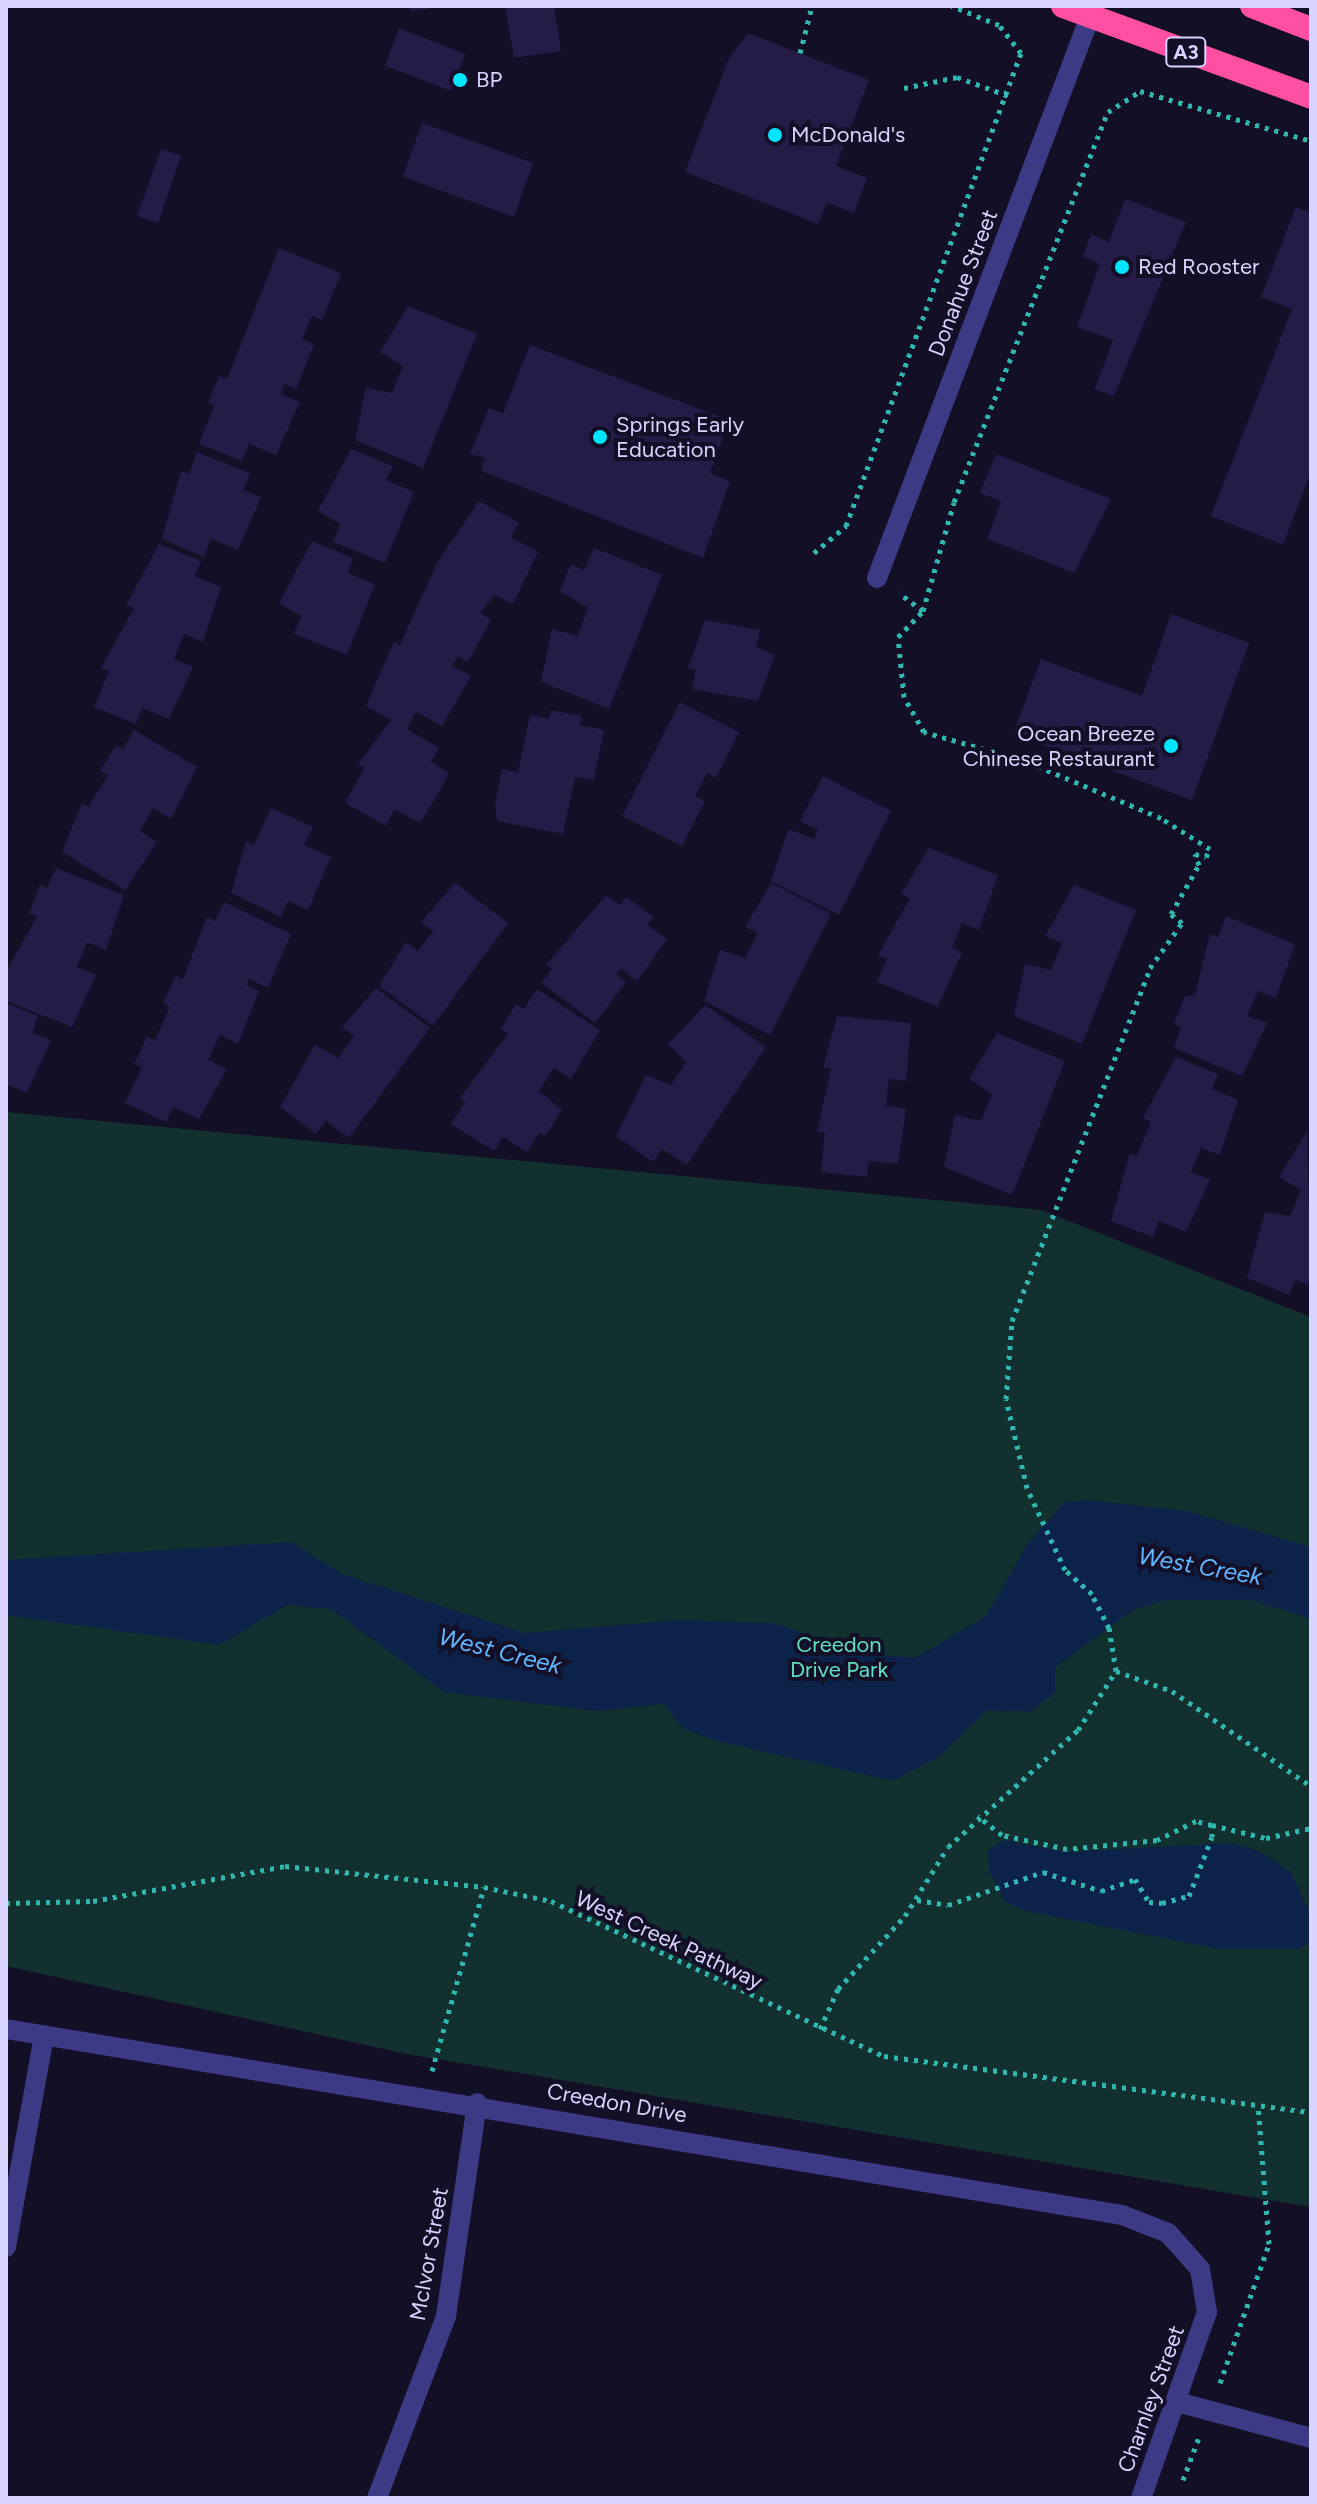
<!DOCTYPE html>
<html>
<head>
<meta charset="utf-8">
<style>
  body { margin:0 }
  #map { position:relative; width:1317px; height:2504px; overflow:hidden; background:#130f26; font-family:Figtree,sans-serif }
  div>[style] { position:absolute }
  .green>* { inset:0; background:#12302f }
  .water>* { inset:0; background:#0c2248 }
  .building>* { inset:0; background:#241b47 }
  .path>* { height:5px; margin-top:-2.5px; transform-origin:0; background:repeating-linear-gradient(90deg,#2fb8b0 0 4px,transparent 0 10px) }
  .minor>* { height:20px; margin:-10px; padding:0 10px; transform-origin:10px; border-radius:10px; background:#3d3a85 }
  .highway>* { height:24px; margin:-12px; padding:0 12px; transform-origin:12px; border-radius:12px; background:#ff4fa3 }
  .dots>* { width:22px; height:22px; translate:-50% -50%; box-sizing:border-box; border:4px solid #130f26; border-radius:50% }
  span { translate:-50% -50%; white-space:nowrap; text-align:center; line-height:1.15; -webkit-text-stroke:8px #130f26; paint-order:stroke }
  .shield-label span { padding:2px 6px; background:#130f26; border:2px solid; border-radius:6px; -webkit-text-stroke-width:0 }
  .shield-label { font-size:20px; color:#d9d4ff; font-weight:700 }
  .poi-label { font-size:22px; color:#d9d4ff }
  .left { translate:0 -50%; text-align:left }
  .right { translate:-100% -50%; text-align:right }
  .street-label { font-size:22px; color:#d9d4ff }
  .park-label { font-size:22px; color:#5fe0c0 }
  .water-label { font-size:24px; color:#62b6ff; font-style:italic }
  .frame { position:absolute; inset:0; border:8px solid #d9d4ff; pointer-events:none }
</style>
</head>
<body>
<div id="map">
  <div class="green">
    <div style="clip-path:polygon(6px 1112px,1041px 1210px,1311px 1317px,1311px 2207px,407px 2054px,6px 1966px)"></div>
  </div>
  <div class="water">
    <div style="clip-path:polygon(1084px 1500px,1187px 1511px,1311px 1547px,1311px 1619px,1251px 1600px,1165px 1600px,1133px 1610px,1055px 1667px,1055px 1693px,1030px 1712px,987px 1710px,939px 1757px,893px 1781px,717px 1741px,682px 1728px,664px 1704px,598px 1711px,444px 1692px,331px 1609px,287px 1605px,219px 1645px,6px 1615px,6px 1560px,292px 1542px,342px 1574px,525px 1633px,681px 1620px,772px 1623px,870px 1654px,915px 1658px,986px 1616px,1029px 1542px,1065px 1502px)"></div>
    <div style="clip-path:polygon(1003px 1840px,1066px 1852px,1230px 1843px,1259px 1851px,1291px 1872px,1311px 1916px,1311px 1941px,1300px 1949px,1218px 1949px,1026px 1911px,1005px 1902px,990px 1873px,988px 1851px)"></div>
  </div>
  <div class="building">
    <div style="clip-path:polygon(410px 6px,434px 6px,434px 8px,411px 11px)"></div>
    <div style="clip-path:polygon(505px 6px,554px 6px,561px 51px,514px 58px)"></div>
    <div style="clip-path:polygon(399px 28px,465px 54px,451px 91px,385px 66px)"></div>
    <div style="clip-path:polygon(748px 33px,869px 80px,836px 166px,867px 178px,854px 213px,827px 203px,818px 224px,685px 172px,729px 58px)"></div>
    <div style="clip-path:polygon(422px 123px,533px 163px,514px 217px,403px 177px)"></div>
    <div style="clip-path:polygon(161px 149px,181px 156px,158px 223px,137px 216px)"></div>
    <div style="clip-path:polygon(1125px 199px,1186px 222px,1114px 396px,1095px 389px,1113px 340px,1077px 327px,1100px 264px,1083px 257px,1091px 234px,1109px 242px)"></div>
    <div style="clip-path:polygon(1296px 207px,1311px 213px,1311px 472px,1283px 545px,1211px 516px,1292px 309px,1261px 297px)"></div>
    <div style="clip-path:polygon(279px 248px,341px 273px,322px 320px,312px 316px,302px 339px,314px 344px,296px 389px,285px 384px,281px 394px,300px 402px,276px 455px,249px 444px,242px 461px,199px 444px,214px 406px,208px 403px,219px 376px,227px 379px)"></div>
    <div style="clip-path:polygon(408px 306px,477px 334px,423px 468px,355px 440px,366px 388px,392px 393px,403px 366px,380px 352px)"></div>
    <div style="clip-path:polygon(530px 345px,729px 420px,710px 473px,730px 481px,703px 558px,481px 471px,485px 458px,470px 454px,489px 408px,503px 413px)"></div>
    <div style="clip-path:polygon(351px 449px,393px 466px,386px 480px,414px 492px,385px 563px,333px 542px,340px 524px,318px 511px)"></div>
    <div style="clip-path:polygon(197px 452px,250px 473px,243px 490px,261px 497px,238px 550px,211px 539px,204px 557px,162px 539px,181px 471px,189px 474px)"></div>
    <div style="clip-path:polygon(996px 454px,1111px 499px,1074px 573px,987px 539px,1001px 501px,980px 493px)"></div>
    <div style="clip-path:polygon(479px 501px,519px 523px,511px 537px,538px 552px,513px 604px,495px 595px,480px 613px,491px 620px,468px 662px,458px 656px,452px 666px,471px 676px,442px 726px,416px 712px,407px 729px,439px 748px,431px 762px,449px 773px,438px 794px,420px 823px,394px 809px,386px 826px,345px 803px,364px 768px,358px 764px,391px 720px,366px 706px,394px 641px,400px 645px,437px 563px)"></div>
    <div style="clip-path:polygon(312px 541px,353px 558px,348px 573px,375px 584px,347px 655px,294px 634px,301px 616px,279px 603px)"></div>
    <div style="clip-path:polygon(159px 544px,201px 561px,195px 576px,221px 587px,203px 642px,184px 634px,179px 647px,174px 659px,193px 667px,169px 719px,142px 708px,136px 724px,94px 707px,109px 671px,101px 668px,134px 608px,126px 605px)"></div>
    <div style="clip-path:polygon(594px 548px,662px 575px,609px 709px,541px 682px,552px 629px,578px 636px,588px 608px,560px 591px,571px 564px,584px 570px)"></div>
    <div style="clip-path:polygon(1171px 614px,1249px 643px,1192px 800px,1013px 734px,1041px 659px,1142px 696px)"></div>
    <div style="clip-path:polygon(705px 620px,760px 630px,756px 647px,775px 655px,758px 701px,692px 689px,696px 670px,688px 668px)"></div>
    <div style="clip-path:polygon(680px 702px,739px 732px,716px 778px,707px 773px,695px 796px,705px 801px,682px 846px,622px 816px)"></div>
    <div style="clip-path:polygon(551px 710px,582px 716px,580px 725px,604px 730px,594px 780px,575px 777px,563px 834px,497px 821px,495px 803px,502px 769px,518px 772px,530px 715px,549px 719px)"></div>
    <div style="clip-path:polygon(134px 730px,197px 767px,171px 819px,153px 808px,140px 831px,157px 842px,125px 890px,62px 852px,82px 803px,88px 807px,108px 775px,100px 771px,116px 745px,123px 749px)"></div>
    <div style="clip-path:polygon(823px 776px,891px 811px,839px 915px,771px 881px,788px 829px,814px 839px,818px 830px,800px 821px)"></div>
    <div style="clip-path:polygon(271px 808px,313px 827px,304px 845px,331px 857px,308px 910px,288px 901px,281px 917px,231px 893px,246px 841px,254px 845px)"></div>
    <div style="clip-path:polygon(929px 848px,998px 875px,979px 930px,962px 923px,952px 948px,962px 952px,938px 1007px,877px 982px,887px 959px,878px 955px,910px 898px,901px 894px)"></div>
    <div style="clip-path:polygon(56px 868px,124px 895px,106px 950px,87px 942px,82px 955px,77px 967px,96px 975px,72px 1027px,6px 1001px,6px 972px,37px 916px,29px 914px,40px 885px,47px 888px)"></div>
    <div style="clip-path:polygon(455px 883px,508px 923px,433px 1026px,379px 986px,406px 942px,418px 951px,433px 931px,421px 922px)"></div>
    <div style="clip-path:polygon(771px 883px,831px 914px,770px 1035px,704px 1001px,720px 950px,745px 958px,758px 933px,745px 927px)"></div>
    <div style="clip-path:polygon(1074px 885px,1136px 910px,1082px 1044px,1014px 1016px,1025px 964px,1051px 970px,1062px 943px,1045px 936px)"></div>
    <div style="clip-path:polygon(606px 895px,620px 905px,626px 897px,654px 917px,647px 925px,667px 939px,637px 981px,621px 969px,616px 974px,626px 982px,595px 1023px,541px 983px,552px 969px,546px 965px)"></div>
    <div style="clip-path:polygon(224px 902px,291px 934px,268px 988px,249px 979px,246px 985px,259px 991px,238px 1044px,220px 1035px,208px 1060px,227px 1069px,199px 1119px,173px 1107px,166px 1122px,125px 1103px,142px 1067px,134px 1064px,147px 1037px,155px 1040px,170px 1007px,163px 1003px,176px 976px,183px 979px,207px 917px,215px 921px)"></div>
    <div style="clip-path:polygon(1226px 916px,1295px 944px,1276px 998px,1258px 991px,1247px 1016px,1267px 1023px,1242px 1076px,1174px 1048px,1181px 1028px,1174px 1024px,1185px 996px,1195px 995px,1210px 934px,1218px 937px)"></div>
    <div style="clip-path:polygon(376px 988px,430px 1028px,349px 1138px,326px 1121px,316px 1134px,280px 1107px,315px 1045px,338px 1058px,354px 1036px,342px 1027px)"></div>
    <div style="clip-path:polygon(537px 989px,600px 1030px,571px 1079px,554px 1068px,539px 1091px,562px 1110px,545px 1136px,539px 1133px,527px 1152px,503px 1137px,494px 1151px,451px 1124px,465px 1102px,460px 1098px,508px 1034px,501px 1029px,516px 1004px,524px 1009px)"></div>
    <div style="clip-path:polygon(6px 1003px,38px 1016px,32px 1033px,51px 1040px,27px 1093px,6px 1084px)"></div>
    <div style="clip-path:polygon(705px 1005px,766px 1047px,687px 1165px,662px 1149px,653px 1162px,616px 1136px,646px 1075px,671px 1085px,686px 1062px,668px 1044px)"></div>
    <div style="clip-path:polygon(837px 1016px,911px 1023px,906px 1081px,889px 1079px,886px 1106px,906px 1108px,898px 1164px,869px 1161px,867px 1177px,821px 1172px,825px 1133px,817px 1132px,831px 1068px,823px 1068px)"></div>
    <div style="clip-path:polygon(997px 1033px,1065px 1061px,1012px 1195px,944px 1167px,955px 1115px,981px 1121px,992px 1094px,969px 1079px)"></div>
    <div style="clip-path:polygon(1176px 1057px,1218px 1074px,1212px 1089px,1238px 1100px,1220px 1155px,1201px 1148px,1191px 1172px,1210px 1180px,1186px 1232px,1159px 1221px,1153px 1237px,1111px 1221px,1130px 1153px,1137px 1156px,1151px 1122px,1143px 1118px)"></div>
    <div style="clip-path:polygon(1307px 1131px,1311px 1286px,1296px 1280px,1289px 1295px,1247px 1278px,1265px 1212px,1290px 1216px,1301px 1190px,1279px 1177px)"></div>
  </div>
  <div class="path">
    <div style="left:800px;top:53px;width:49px;rotate:-75.7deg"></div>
    <div style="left:904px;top:88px;width:54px;rotate:-11.7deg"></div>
    <div style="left:957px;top:77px;width:55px;rotate:20.1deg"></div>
    <div style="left:814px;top:553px;width:42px;rotate:-40.2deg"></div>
    <div style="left:846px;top:526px;width:504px;rotate:-69.7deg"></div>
    <div style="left:1021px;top:53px;width:36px;rotate:-128deg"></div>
    <div style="left:999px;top:25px;width:51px;rotate:-158deg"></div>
    <div style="left:923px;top:611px;width:113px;rotate:-74.1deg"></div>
    <div style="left:954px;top:502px;width:419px;rotate:-68.5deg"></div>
    <div style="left:1108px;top:112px;width:38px;rotate:-33deg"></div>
    <div style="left:1140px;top:91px;width:178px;rotate:16.3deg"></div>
    <div style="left:1116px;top:1671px;width:59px;rotate:19.7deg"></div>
    <div style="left:1172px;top:1691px;width:168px;rotate:34.4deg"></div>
    <div style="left:1212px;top:1825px;width:56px;rotate:13.5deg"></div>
    <div style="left:1266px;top:1838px;width:46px;rotate:-12.5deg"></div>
    <div style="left:917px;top:1900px;width:31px;rotate:9deg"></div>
    <div style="left:948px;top:1905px;width:101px;rotate:-19.2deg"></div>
    <div style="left:1043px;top:1872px;width:61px;rotate:18.1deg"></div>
    <div style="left:1101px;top:1891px;width:36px;rotate:-19deg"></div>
    <div style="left:1135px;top:1879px;width:27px;rotate:59deg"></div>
    <div style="left:1149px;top:1902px;width:13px;rotate:4deg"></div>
    <div style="left:1162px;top:1903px;width:28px;rotate:-15deg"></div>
    <div style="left:1189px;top:1896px;width:63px;rotate:-68.7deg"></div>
    <div style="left:1212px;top:1837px;width:12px;rotate:-90deg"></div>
    <div style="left:1212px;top:1825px;width:16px;rotate:-166deg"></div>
    <div style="left:1196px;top:1821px;width:43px;rotate:154deg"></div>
    <div style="left:1157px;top:1840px;width:90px;rotate:174.3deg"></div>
    <div style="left:1067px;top:1849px;width:66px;rotate:-167.8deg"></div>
    <div style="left:1002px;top:1835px;width:31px;rotate:-142deg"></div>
    <div style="left:6px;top:1903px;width:87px;rotate:-1.3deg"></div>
    <div style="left:93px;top:1901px;width:195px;rotate:-10.3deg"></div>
    <div style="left:285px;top:1866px;width:200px;rotate:6deg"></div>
    <div style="left:484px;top:1887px;width:68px;rotate:11.8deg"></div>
    <div style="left:551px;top:1901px;width:367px;rotate:25deg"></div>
    <div style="left:884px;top:2056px;width:431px;rotate:7.5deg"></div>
    <div style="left:820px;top:2029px;width:44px;rotate:-65.8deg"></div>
    <div style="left:838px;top:1989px;width:99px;rotate:-47.5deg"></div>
    <div style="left:905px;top:1916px;width:81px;rotate:-58.1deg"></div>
    <div style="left:948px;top:1847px;width:175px;rotate:-42deg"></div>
    <div style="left:1078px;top:1730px;width:70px;rotate:-57.2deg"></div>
    <div style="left:1116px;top:1671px;width:44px;rotate:-99.2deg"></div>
    <div style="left:1109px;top:1628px;width:38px;rotate:-117deg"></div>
    <div style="left:1092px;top:1594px;width:36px;rotate:-138deg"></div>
    <div style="left:1065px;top:1570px;width:90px;rotate:-114.9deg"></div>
    <div style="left:1027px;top:1488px;width:91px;rotate:-103.3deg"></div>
    <div style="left:1006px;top:1399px;width:78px;rotate:-85.6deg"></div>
    <div style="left:1012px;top:1321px;width:379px;rotate:-68.6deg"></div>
    <div style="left:1150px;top:968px;width:55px;rotate:-54.6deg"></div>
    <div style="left:1182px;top:923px;width:14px;rotate:-141deg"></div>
    <div style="left:1171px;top:914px;width:56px;rotate:-60.3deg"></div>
    <div style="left:1199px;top:865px;width:12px;rotate:-110deg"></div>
    <div style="left:1195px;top:854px;width:11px;rotate:15deg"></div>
    <div style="left:1206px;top:857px;width:9px;rotate:-63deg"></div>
    <div style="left:1210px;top:849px;width:58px;rotate:-147.7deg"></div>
    <div style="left:1161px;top:818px;width:150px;rotate:-157.2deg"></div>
    <div style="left:1023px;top:760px;width:103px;rotate:-164.2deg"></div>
    <div style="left:924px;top:732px;width:40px;rotate:-119.7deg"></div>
    <div style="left:904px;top:697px;width:60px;rotate:-95.7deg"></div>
    <div style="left:898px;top:637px;width:36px;rotate:-46deg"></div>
    <div style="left:923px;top:611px;width:30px;rotate:-143deg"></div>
    <div style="left:432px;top:2071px;width:191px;rotate:-74.2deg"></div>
    <div style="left:1220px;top:2383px;width:147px;rotate:-70.6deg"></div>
    <div style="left:1269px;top:2244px;width:139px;rotate:-94.5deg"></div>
    <div style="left:1183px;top:2480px;width:46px;rotate:-69.6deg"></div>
  </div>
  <div class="minor">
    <div style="left:877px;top:578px;width:612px;rotate:-69.22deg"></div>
    <div style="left:6px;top:2029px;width:1131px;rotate:9.46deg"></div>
    <div style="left:1122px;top:2215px;width:49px;rotate:21.4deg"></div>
    <div style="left:1168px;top:2233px;width:48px;rotate:48.4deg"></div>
    <div style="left:1200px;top:2269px;width:44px;rotate:80.8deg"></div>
    <div style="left:1207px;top:2312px;width:197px;rotate:109.5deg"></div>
    <div style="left:6px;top:2247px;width:215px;rotate:-79.8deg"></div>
    <div style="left:1177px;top:2402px;width:139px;rotate:15deg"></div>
    <div style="left:377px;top:2498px;width:195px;rotate:-69.2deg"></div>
    <div style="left:446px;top:2316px;width:215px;rotate:-81.7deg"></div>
  </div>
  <div class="highway">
    <div style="left:1063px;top:6px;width:264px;rotate:20.1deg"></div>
    <div style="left:1252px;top:6px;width:63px;rotate:21.3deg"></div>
  </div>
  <div class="dots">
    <div style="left:460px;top:80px;background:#00e5ff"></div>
    <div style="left:775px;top:135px;background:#00e5ff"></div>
    <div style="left:1122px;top:267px;background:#00e5ff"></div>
    <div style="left:600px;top:437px;background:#00e5ff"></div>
    <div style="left:1171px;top:746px;background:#00e5ff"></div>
  </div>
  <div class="shield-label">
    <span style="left:1186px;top:52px">A3</span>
  </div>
  <div class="poi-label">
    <span class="left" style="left:476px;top:80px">BP</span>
    <span class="left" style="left:791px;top:135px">McDonald's</span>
    <span class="left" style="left:1138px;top:267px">Red Rooster</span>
    <span class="left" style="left:616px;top:437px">Springs Early<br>Education</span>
    <span class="right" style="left:1155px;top:746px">Ocean Breeze<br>Chinese Restaurant</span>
  </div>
  <div class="street-label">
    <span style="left:963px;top:283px;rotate:-69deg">Donahue Street</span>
    <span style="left:669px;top:1940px;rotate:25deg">West Creek Pathway</span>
    <span style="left:617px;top:2103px;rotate:10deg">Creedon Drive</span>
    <span style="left:429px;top:2254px;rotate:-80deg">McIvor Street</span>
    <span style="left:1151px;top:2399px;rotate:-70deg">Charnley Street</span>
  </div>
  <div class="park-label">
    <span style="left:839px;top:1657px">Creedon<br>Drive Park</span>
  </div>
  <div class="water-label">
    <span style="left:1200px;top:1566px;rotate:10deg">West Creek</span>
    <span style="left:500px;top:1651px;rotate:14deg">West Creek</span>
  </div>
  <div class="frame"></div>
</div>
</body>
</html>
